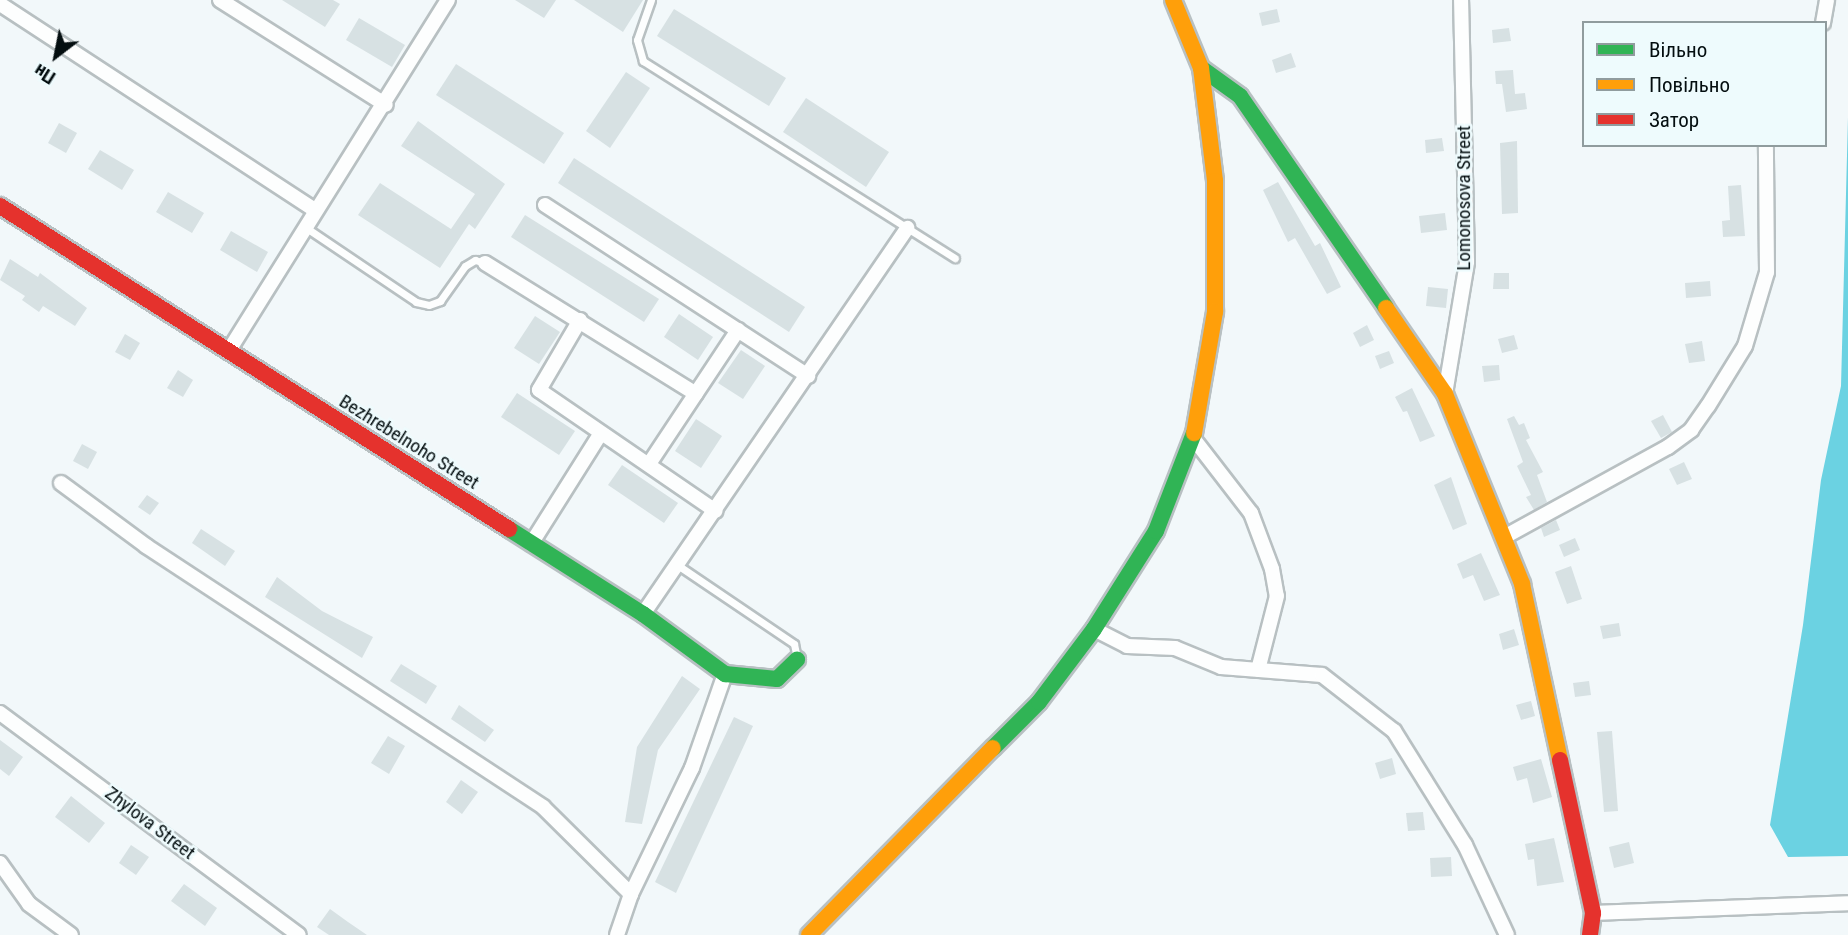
<!DOCTYPE html>
<html>
<head>
<meta charset="utf-8">
<style>
  body { margin:0 }
  #map { position:relative; width:1848px; height:935px; overflow:hidden; background:#f2f8fa; font-family:"Roboto Condensed",sans-serif }
  div>[style] { position:absolute }
  .water>* { inset:0; background:#6bd2e2 }
  .building>* { inset:0; background:#d7e1e3 }
  .roads { filter:drop-shadow(2px 0 #b8c0c2) drop-shadow(-2px 0 #b8c0c2) drop-shadow(0 2px #b8c0c2) drop-shadow(0 -2px #b8c0c2) }
  .lane>* { height:7px; margin:-3.5px; padding:0 3.5px; transform-origin:3.5px; border-radius:3.5px; background:#fdfefe }
  .street>* { height:14px; margin:-7px; padding:0 7px; transform-origin:7px; border-radius:7px; background:#fdfefe }
  .fast>* { height:16px; margin:-8px; padding:0 8px; transform-origin:8px; border-radius:8px; background:#30b455 }
  .slow>* { height:16px; margin:-8px; padding:0 8px; transform-origin:8px; border-radius:8px; background:#ff9f0a }
  .jam>* { height:16px; margin:-8px; padding:0 8px; transform-origin:8px; border-radius:8px; background:#e5322d }
  span { translate:-50% -50%; white-space:nowrap; text-align:center; line-height:1.15; -webkit-text-stroke:5px #eefbfd; paint-order:stroke }
  .street-label { font-size:19px; color:#040e10 }
  .legend { position:absolute; left:1582px; top:21px; width:245px; height:126px; box-sizing:border-box; background:#eefbfd; border:2px solid #909c9e; margin:0; padding:9px 12px; list-style:none; font-size:21px; color:#040e10 }
  .legend li { display:flex; align-items:center; gap:14px; height:35px }
  .legend b { width:35px; border:2px solid #909c9e }
  .north { position:absolute; left:21px; top:21px; width:70px; height:70px; -webkit-text-stroke:5px #eefbfd; paint-order:stroke; rotate:212deg; font-size:19px; font-weight:700; line-height:28px; text-align:center; color:#040e10 }
  .north::after { content:''; display:block; margin:auto; width:24px; height:32px; background:#040e10; clip-path:polygon(50% 0,100% 100%,50% 72%,0 100%) }
</style>
</head>
<body>
<div id="map">
  <div class="water">
    <div style="clip-path:polygon(1848px 117px,1848px 856px,1788px 857px,1770px 825px,1803px 625px,1821px 480px,1841px 386px)"></div>
  </div>
  <div class="building">
    <div style="clip-path:polygon(282px 0,333px 0,340px 4px,325px 27px)"></div>
    <div style="clip-path:polygon(515px 0,556px 0,544px 18px)"></div>
    <div style="clip-path:polygon(574px 0,643px 0,623px 32px)"></div>
    <div style="clip-path:polygon(674px 9px,786px 78px,769px 106px,657px 36px)"></div>
    <div style="clip-path:polygon(1277px 9px,1280px 22px,1262px 26px,1259px 13px)"></div>
    <div style="clip-path:polygon(359px 18px,405px 45px,392px 67px,346px 40px)"></div>
    <div style="clip-path:polygon(1509px 28px,1511px 41px,1493px 43px,1492px 30px)"></div>
    <div style="clip-path:polygon(1291px 53px,1296px 67px,1276px 73px,1272px 60px)"></div>
    <div style="clip-path:polygon(456px 64px,564px 133px,544px 164px,436px 95px)"></div>
    <div style="clip-path:polygon(1513px 70px,1515px 94px,1525px 93px,1527px 109px,1506px 112px,1502px 84px,1496px 84px,1495px 71px)"></div>
    <div style="clip-path:polygon(626px 72px,650px 88px,610px 148px,586px 131px)"></div>
    <div style="clip-path:polygon(806px 98px,889px 152px,866px 187px,783px 132px)"></div>
    <div style="clip-path:polygon(418px 121px,505px 184px,475px 229px,469px 224px,440px 268px,358px 215px,380px 183px,451px 229px,475px 194px,401px 146px)"></div>
    <div style="clip-path:polygon(59px 123px,77px 133px,66px 153px,48px 143px)"></div>
    <div style="clip-path:polygon(1442px 138px,1444px 151px,1426px 153px,1425px 140px)"></div>
    <div style="clip-path:polygon(1517px 141px,1518px 213px,1502px 214px,1500px 143px)"></div>
    <div style="clip-path:polygon(100px 150px,134px 170px,122px 190px,88px 169px)"></div>
    <div style="clip-path:polygon(574px 158px,805px 307px,789px 332px,558px 183px)"></div>
    <div style="clip-path:polygon(1278px 182px,1315px 246px,1320px 243px,1341px 287px,1327px 294px,1295px 238px,1288px 242px,1263px 190px)"></div>
    <div style="clip-path:polygon(1741px 185px,1745px 236px,1723px 237px,1722px 221px,1730px 220px,1728px 186px)"></div>
    <div style="clip-path:polygon(168px 192px,204px 213px,192px 233px,156px 212px)"></div>
    <div style="clip-path:polygon(1445px 213px,1447px 230px,1421px 233px,1419px 216px)"></div>
    <div style="clip-path:polygon(525px 215px,659px 299px,644px 322px,511px 237px)"></div>
    <div style="clip-path:polygon(231px 231px,268px 252px,257px 272px,220px 250px)"></div>
    <div style="clip-path:polygon(10px 259px,38px 277px,40px 273px,87px 308px,75px 326px,43px 306px,39px 312px,22px 300px,25px 296px,0 280px)"></div>
    <div style="clip-path:polygon(1494px 273px,1509px 273px,1509px 289px,1493px 289px)"></div>
    <div style="clip-path:polygon(1710px 281px,1711px 296px,1686px 298px,1685px 283px)"></div>
    <div style="clip-path:polygon(1428px 287px,1448px 289px,1446px 308px,1426px 306px)"></div>
    <div style="clip-path:polygon(679px 314px,713px 337px,698px 360px,664px 337px)"></div>
    <div style="clip-path:polygon(535px 316px,560px 332px,539px 364px,514px 348px)"></div>
    <div style="clip-path:polygon(1367px 325px,1374px 340px,1360px 347px,1353px 333px)"></div>
    <div style="clip-path:polygon(125px 334px,140px 343px,130px 360px,115px 352px)"></div>
    <div style="clip-path:polygon(1514px 335px,1518px 349px,1502px 353px,1498px 339px)"></div>
    <div style="clip-path:polygon(1702px 341px,1705px 361px,1689px 363px,1685px 344px)"></div>
    <div style="clip-path:polygon(741px 350px,765px 366px,743px 399px,718px 383px)"></div>
    <div style="clip-path:polygon(1389px 351px,1394px 363px,1380px 369px,1375px 356px)"></div>
    <div style="clip-path:polygon(1499px 365px,1500px 380px,1484px 382px,1482px 366px)"></div>
    <div style="clip-path:polygon(178px 370px,193px 380px,183px 397px,167px 388px)"></div>
    <div style="clip-path:polygon(1412px 388px,1435px 436px,1420px 442px,1407px 411px,1403px 412px,1395px 397px)"></div>
    <div style="clip-path:polygon(517px 393px,575px 431px,559px 455px,501px 417px)"></div>
    <div style="clip-path:polygon(1663px 415px,1672px 432px,1661px 438px,1651px 421px)"></div>
    <div style="clip-path:polygon(1514px 416px,1519px 425px,1524px 423px,1530px 438px,1526px 440px,1543px 472px,1537px 475px,1547px 502px,1534px 510px,1526px 497px,1531px 495px,1517px 466px,1523px 462px,1507px 419px)"></div>
    <div style="clip-path:polygon(696px 419px,722px 436px,701px 468px,675px 451px)"></div>
    <div style="clip-path:polygon(82px 444px,97px 452px,88px 469px,73px 461px)"></div>
    <div style="clip-path:polygon(1684px 462px,1692px 479px,1677px 485px,1669px 469px)"></div>
    <div style="clip-path:polygon(622px 465px,678px 503px,664px 523px,608px 485px)"></div>
    <div style="clip-path:polygon(1451px 477px,1467px 524px,1453px 530px,1434px 485px)"></div>
    <div style="clip-path:polygon(147px 495px,159px 503px,150px 515px,138px 507px)"></div>
    <div style="clip-path:polygon(1556px 520px,1560px 530px,1544px 537px,1541px 528px)"></div>
    <div style="clip-path:polygon(201px 529px,235px 551px,225px 566px,192px 543px)"></div>
    <div style="clip-path:polygon(1575px 538px,1580px 550px,1564px 557px,1559px 545px)"></div>
    <div style="clip-path:polygon(1481px 553px,1500px 595px,1484px 601px,1473px 575px,1463px 579px,1457px 564px)"></div>
    <div style="clip-path:polygon(1571px 566px,1582px 599px,1567px 604px,1555px 572px)"></div>
    <div style="clip-path:polygon(277px 577px,322px 611px,373px 637px,362px 658px,265px 597px)"></div>
    <div style="clip-path:polygon(1619px 623px,1621px 636px,1603px 639px,1600px 626px)"></div>
    <div style="clip-path:polygon(1514px 629px,1519px 645px,1503px 650px,1499px 634px)"></div>
    <div style="clip-path:polygon(401px 664px,437px 686px,426px 704px,390px 681px)"></div>
    <div style="clip-path:polygon(682px 676px,700px 689px,658px 750px,642px 824px,625px 822px,637px 747px)"></div>
    <div style="clip-path:polygon(1589px 681px,1591px 695px,1575px 697px,1573px 683px)"></div>
    <div style="clip-path:polygon(1531px 701px,1535px 716px,1521px 720px,1516px 705px)"></div>
    <div style="clip-path:polygon(459px 705px,494px 730px,485px 742px,451px 719px)"></div>
    <div style="clip-path:polygon(734px 717px,753px 726px,676px 893px,655px 882px)"></div>
    <div style="clip-path:polygon(1612px 731px,1618px 811px,1604px 812px,1597px 732px)"></div>
    <div style="clip-path:polygon(388px 736px,405px 746px,389px 774px,371px 763px)"></div>
    <div style="clip-path:polygon(0 740px,23px 757px,9px 776px,0 769px)"></div>
    <div style="clip-path:polygon(1392px 758px,1396px 774px,1380px 779px,1375px 763px)"></div>
    <div style="clip-path:polygon(1541px 759px,1552px 797px,1533px 803px,1527px 778px,1517px 781px,1513px 767px)"></div>
    <div style="clip-path:polygon(461px 780px,478px 792px,462px 814px,446px 802px)"></div>
    <div style="clip-path:polygon(71px 796px,105px 823px,89px 843px,55px 817px)"></div>
    <div style="clip-path:polygon(1423px 812px,1425px 830px,1408px 831px,1406px 813px)"></div>
    <div style="clip-path:polygon(1554px 838px,1564px 882px,1537px 886px,1534px 859px,1528px 860px,1525px 844px)"></div>
    <div style="clip-path:polygon(1629px 842px,1634px 863px,1614px 868px,1609px 847px)"></div>
    <div style="clip-path:polygon(131px 845px,149px 857px,136px 875px,119px 863px)"></div>
    <div style="clip-path:polygon(1451px 857px,1452px 876px,1431px 877px,1430px 858px)"></div>
    <div style="clip-path:polygon(184px 884px,217px 908px,205px 926px,171px 901px)"></div>
    <div style="clip-path:polygon(330px 909px,348px 922px,367px 935px,329px 935px,317px 927px)"></div>
  </div>
  <div class="roads">
    <div class="lane">
      <div style="left:651px;top:0;width:42px;rotate:109.3deg"></div>
      <div style="left:637px;top:40px;width:22px;rotate:74deg"></div>
      <div style="left:643px;top:61px;width:369px;rotate:32.3deg"></div>
      <div style="left:305px;top:227px;width:134px;rotate:34deg"></div>
      <div style="left:416px;top:302px;width:13px;rotate:13deg"></div>
      <div style="left:429px;top:305px;width:12px;rotate:-20deg"></div>
      <div style="left:440px;top:301px;width:43px;rotate:-54.5deg"></div>
      <div style="left:465px;top:266px;width:12px;rotate:-31deg"></div>
      <div style="left:475px;top:260px;width:10px;rotate:17deg"></div>
      <div style="left:679px;top:566px;width:139px;rotate:34.1deg"></div>
      <div style="left:794px;top:644px;width:14px;rotate:78deg"></div>
    </div>
    <div class="street">
      <div style="left:220px;top:0;width:196px;rotate:32.3deg"></div>
      <div style="left:0;top:4px;width:376px;rotate:33.2deg"></div>
      <div style="left:1823px;top:23px;width:23px;rotate:-80deg"></div>
      <div style="left:545px;top:205px;width:314px;rotate:33deg"></div>
      <div style="left:485px;top:263px;width:248px;rotate:31.8deg"></div>
      <div style="left:580px;top:320px;width:81px;rotate:120.4deg"></div>
      <div style="left:539px;top:390px;width:214px;rotate:34.4deg"></div>
      <div style="left:228px;top:352px;width:415px;rotate:-58deg"></div>
      <div style="left:1445px;top:394px;width:134px;rotate:-80.5deg"></div>
      <div style="left:1467px;top:262px;width:262px;rotate:-91.3deg"></div>
      <div style="left:1193px;top:438px;width:95px;rotate:52.3deg"></div>
      <div style="left:1251px;top:513px;width:60px;rotate:69.4deg"></div>
      <div style="left:1272px;top:569px;width:27px;rotate:80deg"></div>
      <div style="left:1277px;top:596px;width:76px;rotate:104.4deg"></div>
      <div style="left:649px;top:464px;width:161px;rotate:-56.4deg"></div>
      <div style="left:61px;top:483px;width:106px;rotate:36.5deg"></div>
      <div style="left:146px;top:546px;width:475px;rotate:33.3deg"></div>
      <div style="left:543px;top:807px;width:124px;rotate:44.7deg"></div>
      <div style="left:1506px;top:536px;width:185px;rotate:-28.8deg"></div>
      <div style="left:1668px;top:447px;width:29px;rotate:-36deg"></div>
      <div style="left:1691px;top:430px;width:29px;rotate:-55deg"></div>
      <div style="left:1708px;top:406px;width:70px;rotate:-58.3deg"></div>
      <div style="left:1745px;top:346px;width:77px;rotate:-73.4deg"></div>
      <div style="left:1767px;top:272px;width:127px;rotate:-90.5deg"></div>
      <div style="left:531px;top:544px;width:131px;rotate:-57.8deg"></div>
      <div style="left:643px;top:614px;width:468px;rotate:-55.6deg"></div>
      <div style="left:1094px;top:629px;width:37px;rotate:27deg"></div>
      <div style="left:1127px;top:646px;width:48px;rotate:2.4deg"></div>
      <div style="left:1175px;top:648px;width:50px;rotate:22.4deg"></div>
      <div style="left:1221px;top:667px;width:101px;rotate:4.5deg"></div>
      <div style="left:1322px;top:675px;width:91px;rotate:37.9deg"></div>
      <div style="left:1394px;top:731px;width:134px;rotate:58.1deg"></div>
      <div style="left:1465px;top:845px;width:99px;rotate:65deg"></div>
      <div style="left:0;top:713px;width:372px;rotate:36.6deg"></div>
      <div style="left:0;top:863px;width:50px;rotate:54.7deg"></div>
      <div style="left:29px;top:904px;width:52px;rotate:36.4deg"></div>
      <div style="left:1593px;top:913px;width:255px;rotate:-2.2deg"></div>
      <div style="left:617px;top:935px;width:43px;rotate:-71.1deg"></div>
      <div style="left:631px;top:894px;width:140px;rotate:-64.2deg"></div>
      <div style="left:692px;top:768px;width:100px;rotate:-70.7deg"></div>
    </div>
    <div class="fast">
      <div style="left:1201px;top:68px;width:48px;rotate:35.7deg"></div>
      <div style="left:1240px;top:96px;width:257px;rotate:55.4deg"></div>
      <div style="left:509px;top:529px;width:159px;rotate:32.4deg"></div>
      <div style="left:643px;top:614px;width:102px;rotate:36.2deg"></div>
      <div style="left:725px;top:674px;width:52px;rotate:5.5deg"></div>
      <div style="left:777px;top:679px;width:28px;rotate:-44deg"></div>
      <div style="left:993px;top:748px;width:65px;rotate:-45deg"></div>
      <div style="left:1039px;top:702px;width:91px;rotate:-53deg"></div>
      <div style="left:1094px;top:629px;width:116px;rotate:-57.7deg"></div>
      <div style="left:1156px;top:531px;width:105px;rotate:-68.8deg"></div>
    </div>
    <div class="slow">
      <div style="left:1173px;top:0;width:74px;rotate:67.6deg"></div>
      <div style="left:1201px;top:68px;width:114px;rotate:82.9deg"></div>
      <div style="left:1215px;top:181px;width:131px;rotate:90deg"></div>
      <div style="left:1215px;top:312px;width:123px;rotate:99.8deg"></div>
      <div style="left:1386px;top:308px;width:104px;rotate:55.5deg"></div>
      <div style="left:1445px;top:394px;width:205px;rotate:67.9deg"></div>
      <div style="left:1522px;top:584px;width:180px;rotate:77.8deg"></div>
      <div style="left:809px;top:935px;width:262px;rotate:-45.5deg"></div>
    </div>
    <div class="jam">
      <div style="left:0;top:206px;width:603px;rotate:32.4deg"></div>
      <div style="left:1560px;top:760px;width:157px;rotate:77.8deg"></div>
      <div style="left:1593px;top:913px;width:22px;rotate:98deg"></div>
    </div>
  </div>
  <div class="street-label">
    <span style="left:1464px;top:198px;rotate:-90deg">Lomonosova Street</span>
    <span style="left:409px;top:442px;rotate:32deg">Bezhrebelnoho Street</span>
    <span style="left:150px;top:823px;rotate:37deg">Zhylova Street</span>
  </div>
  <ul class="legend">
  <li><b style="height:9px;background:#30b455"></b>Вільно</li>
  <li><b style="height:9px;background:#ff9f0a"></b>Повільно</li>
  <li><b style="height:9px;background:#e5322d"></b>Затор</li>
  </ul>
  <div class="north">Пн</div>
</div>
</body>
</html>
